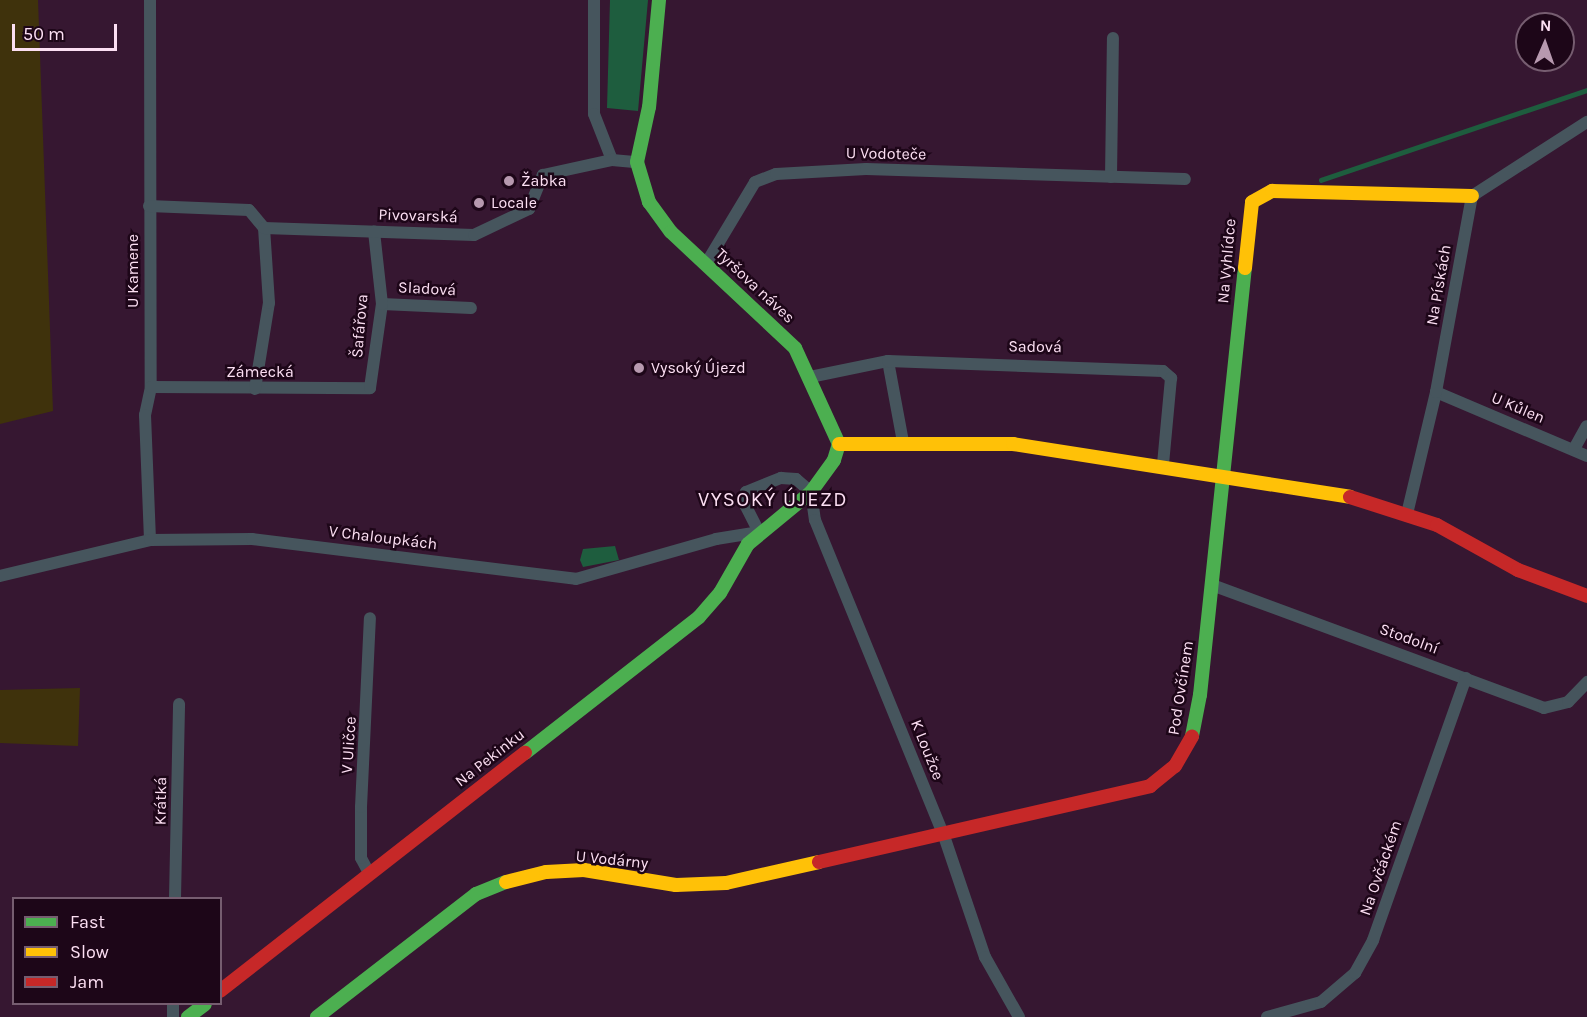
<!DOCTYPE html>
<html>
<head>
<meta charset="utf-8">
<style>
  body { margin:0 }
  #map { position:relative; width:1587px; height:1017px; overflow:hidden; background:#361731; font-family:Karla,sans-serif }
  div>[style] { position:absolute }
  .green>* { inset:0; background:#3f320c }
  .water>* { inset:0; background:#1e5d3e }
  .stream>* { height:4.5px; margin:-2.25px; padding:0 2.25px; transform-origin:2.25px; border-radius:2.25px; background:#1e5d3e }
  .street>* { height:12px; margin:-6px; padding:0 6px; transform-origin:6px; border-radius:6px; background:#46555d }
  .fast>* { height:14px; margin:-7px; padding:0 7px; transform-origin:7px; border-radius:7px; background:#4caf50 }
  .slow>* { height:14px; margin:-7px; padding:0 7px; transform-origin:7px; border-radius:7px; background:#ffc107 }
  .jam>* { height:14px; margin:-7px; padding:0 7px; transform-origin:7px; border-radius:7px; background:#c62828 }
  .dots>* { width:16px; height:16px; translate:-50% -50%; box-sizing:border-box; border:3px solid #1d0618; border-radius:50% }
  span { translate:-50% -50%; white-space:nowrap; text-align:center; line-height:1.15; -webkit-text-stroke:5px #1d0618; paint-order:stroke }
  .street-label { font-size:16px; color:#fcdff3 }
  .poi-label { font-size:16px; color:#fcdff3 }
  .left { translate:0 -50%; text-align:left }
  .quarter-label { font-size:20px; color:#fcdff3; letter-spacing:1.5px }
  .legend { position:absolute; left:12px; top:897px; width:210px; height:108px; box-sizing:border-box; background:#1d0618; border:2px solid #765d70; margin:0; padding:8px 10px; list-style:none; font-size:18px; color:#fcdff3 }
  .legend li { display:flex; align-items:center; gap:12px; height:30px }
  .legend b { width:30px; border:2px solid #765d70 }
  .north { position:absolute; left:1515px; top:12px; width:60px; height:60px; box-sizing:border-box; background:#1d0618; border:2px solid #765d70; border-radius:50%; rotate:2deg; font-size:16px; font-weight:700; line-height:24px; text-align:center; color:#fcdff3 }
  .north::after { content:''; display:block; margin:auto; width:21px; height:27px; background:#b799af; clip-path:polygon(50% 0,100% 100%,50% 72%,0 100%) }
  .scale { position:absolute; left:12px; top:24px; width:105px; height:27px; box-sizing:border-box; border:3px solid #fcdff3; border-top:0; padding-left:8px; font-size:18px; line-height:21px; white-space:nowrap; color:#fcdff3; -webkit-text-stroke:4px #1d0618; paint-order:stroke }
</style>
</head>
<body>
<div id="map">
  <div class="green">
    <div style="clip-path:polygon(0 0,38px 0,53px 411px,0 424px)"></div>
    <div style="clip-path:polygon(80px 688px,78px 746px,0 743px,0 690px)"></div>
  </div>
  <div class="water">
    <div style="clip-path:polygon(610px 0,648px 0,638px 111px,607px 108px)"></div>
    <div style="clip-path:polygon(615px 546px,619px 560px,583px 567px,580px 560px,583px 549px)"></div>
  </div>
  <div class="stream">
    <div style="left:1321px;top:180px;width:281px;rotate:-18.7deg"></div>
  </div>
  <div class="street">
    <div style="left:150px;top:0;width:387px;rotate:89.9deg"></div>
    <div style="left:151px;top:387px;width:29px;rotate:102deg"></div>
    <div style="left:145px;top:415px;width:125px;rotate:87.7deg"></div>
    <div style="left:594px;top:0;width:114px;rotate:90deg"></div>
    <div style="left:594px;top:114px;width:49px;rotate:68.6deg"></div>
    <div style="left:612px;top:160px;width:25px;rotate:5deg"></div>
    <div style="left:1111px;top:177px;width:139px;rotate:-89.2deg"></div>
    <div style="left:149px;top:206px;width:100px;rotate:2.3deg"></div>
    <div style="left:249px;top:210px;width:23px;rotate:50deg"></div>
    <div style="left:707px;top:262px;width:93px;rotate:-59deg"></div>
    <div style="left:755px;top:182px;width:22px;rotate:-21deg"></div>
    <div style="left:776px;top:174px;width:90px;rotate:-3.2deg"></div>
    <div style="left:866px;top:169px;width:319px;rotate:1.8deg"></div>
    <div style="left:382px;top:304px;width:89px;rotate:2.6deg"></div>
    <div style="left:888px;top:361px;width:82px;rotate:79.5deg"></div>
    <div style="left:810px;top:377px;width:80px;rotate:-11.6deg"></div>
    <div style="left:888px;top:361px;width:275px;rotate:2.1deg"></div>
    <div style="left:1163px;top:371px;width:11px;rotate:41deg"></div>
    <div style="left:1171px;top:378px;width:87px;rotate:95.3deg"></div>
    <div style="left:151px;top:387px;width:219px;rotate:0.3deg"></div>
    <div style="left:370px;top:388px;width:85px;rotate:-81.9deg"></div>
    <div style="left:382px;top:304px;width:73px;rotate:-96.3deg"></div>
    <div style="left:255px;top:389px;width:87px;rotate:-80.8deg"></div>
    <div style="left:269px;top:303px;width:75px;rotate:-93.8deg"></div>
    <div style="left:264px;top:228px;width:210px;rotate:1.9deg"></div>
    <div style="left:474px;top:235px;width:61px;rotate:-25.3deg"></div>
    <div style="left:529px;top:209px;width:37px;rotate:-68deg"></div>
    <div style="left:543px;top:175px;width:71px;rotate:-12.3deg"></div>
    <div style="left:1436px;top:392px;width:164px;rotate:23deg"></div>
    <div style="left:1574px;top:449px;width:26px;rotate:-61deg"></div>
    <div style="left:1407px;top:514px;width:125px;rotate:-76.6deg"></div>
    <div style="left:1436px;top:392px;width:199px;rotate:-79.6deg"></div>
    <div style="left:1472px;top:196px;width:137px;rotate:-32.8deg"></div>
    <div style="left:0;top:576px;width:154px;rotate:-13.5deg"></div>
    <div style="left:150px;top:540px;width:102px;rotate:-0.6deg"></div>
    <div style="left:252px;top:539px;width:326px;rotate:7deg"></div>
    <div style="left:576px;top:579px;width:146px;rotate:-15.9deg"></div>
    <div style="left:716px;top:539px;width:44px;rotate:-9.2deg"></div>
    <div style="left:759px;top:532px;width:30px;rotate:-117deg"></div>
    <div style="left:745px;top:505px;width:13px;rotate:-86deg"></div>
    <div style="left:746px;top:492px;width:38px;rotate:-22deg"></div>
    <div style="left:781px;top:478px;width:15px;rotate:4deg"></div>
    <div style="left:796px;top:479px;width:20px;rotate:41deg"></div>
    <div style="left:811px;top:492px;width:28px;rotate:82deg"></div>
    <div style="left:815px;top:520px;width:341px;rotate:67.8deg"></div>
    <div style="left:944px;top:836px;width:128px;rotate:71.3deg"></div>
    <div style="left:985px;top:957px;width:69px;rotate:60.5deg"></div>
    <div style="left:1212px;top:585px;width:354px;rotate:20.3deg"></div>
    <div style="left:1544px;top:708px;width:25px;rotate:-14deg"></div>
    <div style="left:1568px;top:702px;width:28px;rotate:-46deg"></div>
    <div style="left:369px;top:873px;width:17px;rotate:-118deg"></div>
    <div style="left:361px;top:858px;width:51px;rotate:-90deg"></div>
    <div style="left:361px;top:807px;width:189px;rotate:-87.3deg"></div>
    <div style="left:175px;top:898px;width:194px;rotate:-88.8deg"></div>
    <div style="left:173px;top:1017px;width:13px;rotate:-90deg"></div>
    <div style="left:1267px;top:1017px;width:56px;rotate:-15.5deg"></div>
    <div style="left:1321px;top:1002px;width:45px;rotate:-40.5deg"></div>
    <div style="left:1355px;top:973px;width:38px;rotate:-61deg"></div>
    <div style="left:1373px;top:940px;width:278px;rotate:-70.5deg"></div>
  </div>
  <div class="fast">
    <div style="left:659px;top:0;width:107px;rotate:95.3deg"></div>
    <div style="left:649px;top:107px;width:56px;rotate:102.3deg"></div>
    <div style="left:637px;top:162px;width:42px;rotate:73.3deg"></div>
    <div style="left:649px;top:202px;width:37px;rotate:54deg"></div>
    <div style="left:671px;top:232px;width:170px;rotate:43.1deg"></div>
    <div style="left:795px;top:348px;width:106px;rotate:65.4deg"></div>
    <div style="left:1192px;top:736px;width:42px;rotate:-79deg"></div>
    <div style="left:1200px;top:695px;width:429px;rotate:-84deg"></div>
    <div style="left:525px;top:753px;width:221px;rotate:-38deg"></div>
    <div style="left:699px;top:617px;width:32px;rotate:-49deg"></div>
    <div style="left:720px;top:593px;width:56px;rotate:-60.3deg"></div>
    <div style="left:748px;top:544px;width:82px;rotate:-39.5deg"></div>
    <div style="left:811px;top:492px;width:39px;rotate:-54deg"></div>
    <div style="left:834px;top:460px;width:17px;rotate:-73deg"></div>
    <div style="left:188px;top:1017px;width:21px;rotate:-37deg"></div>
    <div style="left:317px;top:1017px;width:201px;rotate:-37.7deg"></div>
    <div style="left:476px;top:894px;width:32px;rotate:-22deg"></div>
  </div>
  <div class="slow">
    <div style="left:1245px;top:268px;width:66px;rotate:-83.9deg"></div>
    <div style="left:1252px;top:202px;width:23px;rotate:-29deg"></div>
    <div style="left:1272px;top:191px;width:200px;rotate:1.4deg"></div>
    <div style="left:839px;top:444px;width:174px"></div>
    <div style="left:1013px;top:444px;width:341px;rotate:8.9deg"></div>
    <div style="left:506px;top:882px;width:41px;rotate:-14deg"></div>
    <div style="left:546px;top:872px;width:38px;rotate:-3deg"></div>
    <div style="left:584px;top:870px;width:93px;rotate:9.3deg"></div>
    <div style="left:676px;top:885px;width:50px;rotate:-2.3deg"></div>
    <div style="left:726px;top:883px;width:95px;rotate:-12.7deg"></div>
  </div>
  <div class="jam">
    <div style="left:1350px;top:497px;width:91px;rotate:17.8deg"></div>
    <div style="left:1437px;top:525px;width:93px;rotate:29.1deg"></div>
    <div style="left:1518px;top:570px;width:74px;rotate:20.6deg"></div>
    <div style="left:819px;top:862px;width:340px;rotate:-12.9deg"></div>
    <div style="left:1150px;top:786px;width:32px;rotate:-39deg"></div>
    <div style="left:1175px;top:766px;width:34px;rotate:-60deg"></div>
    <div style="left:220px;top:991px;width:387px;rotate:-38deg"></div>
  </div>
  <div class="dots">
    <div style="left:509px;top:181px;background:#b799af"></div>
    <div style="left:479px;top:203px;background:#b799af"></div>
    <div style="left:639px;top:368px;background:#b799af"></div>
  </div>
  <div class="street-label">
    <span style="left:886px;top:154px;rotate:1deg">U Vodoteče</span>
    <span style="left:418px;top:216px;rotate:2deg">Pivovarská</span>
    <span style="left:1227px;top:261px;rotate:-85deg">Na Vyhlídce</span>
    <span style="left:133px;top:271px;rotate:-90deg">U Kamene</span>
    <span style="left:1439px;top:285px;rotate:-80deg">Na Pískách</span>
    <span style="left:755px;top:286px;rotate:43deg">Tyršova náves</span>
    <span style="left:427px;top:289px;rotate:3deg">Sladová</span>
    <span style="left:360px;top:326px;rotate:-85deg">Šafářova</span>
    <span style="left:1035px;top:347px;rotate:1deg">Sadová</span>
    <span style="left:260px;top:372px">Zámecká</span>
    <span style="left:1518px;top:408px;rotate:23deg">U Kůlen</span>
    <span style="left:383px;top:538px;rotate:7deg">V Chaloupkách</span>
    <span style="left:1409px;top:639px;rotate:20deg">Stodolní</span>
    <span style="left:1181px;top:688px;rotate:-81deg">Pod Ovčínem</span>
    <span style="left:349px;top:745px;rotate:-86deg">V Uličce</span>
    <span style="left:927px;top:750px;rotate:68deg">K Loužce</span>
    <span style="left:490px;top:758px;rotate:-38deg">Na Pekinku</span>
    <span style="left:161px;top:801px;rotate:-89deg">Krátká</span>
    <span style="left:612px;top:860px;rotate:6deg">U Vodárny</span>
    <span style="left:1381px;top:868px;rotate:-71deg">Na Ovčáckém</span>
  </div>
  <div class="poi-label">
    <span class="left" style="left:521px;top:181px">Žabka</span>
    <span class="left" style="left:491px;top:203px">Locale</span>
    <span class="left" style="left:651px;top:368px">Vysoký Újezd</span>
  </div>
  <div class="quarter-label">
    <span style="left:773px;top:499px">VYSOKÝ ÚJEZD</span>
  </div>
  <ul class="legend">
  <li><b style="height:8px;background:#4caf50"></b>Fast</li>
  <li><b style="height:8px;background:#ffc107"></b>Slow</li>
  <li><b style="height:8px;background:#c62828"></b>Jam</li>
  </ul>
  <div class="north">N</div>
  <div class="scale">50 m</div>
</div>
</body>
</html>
